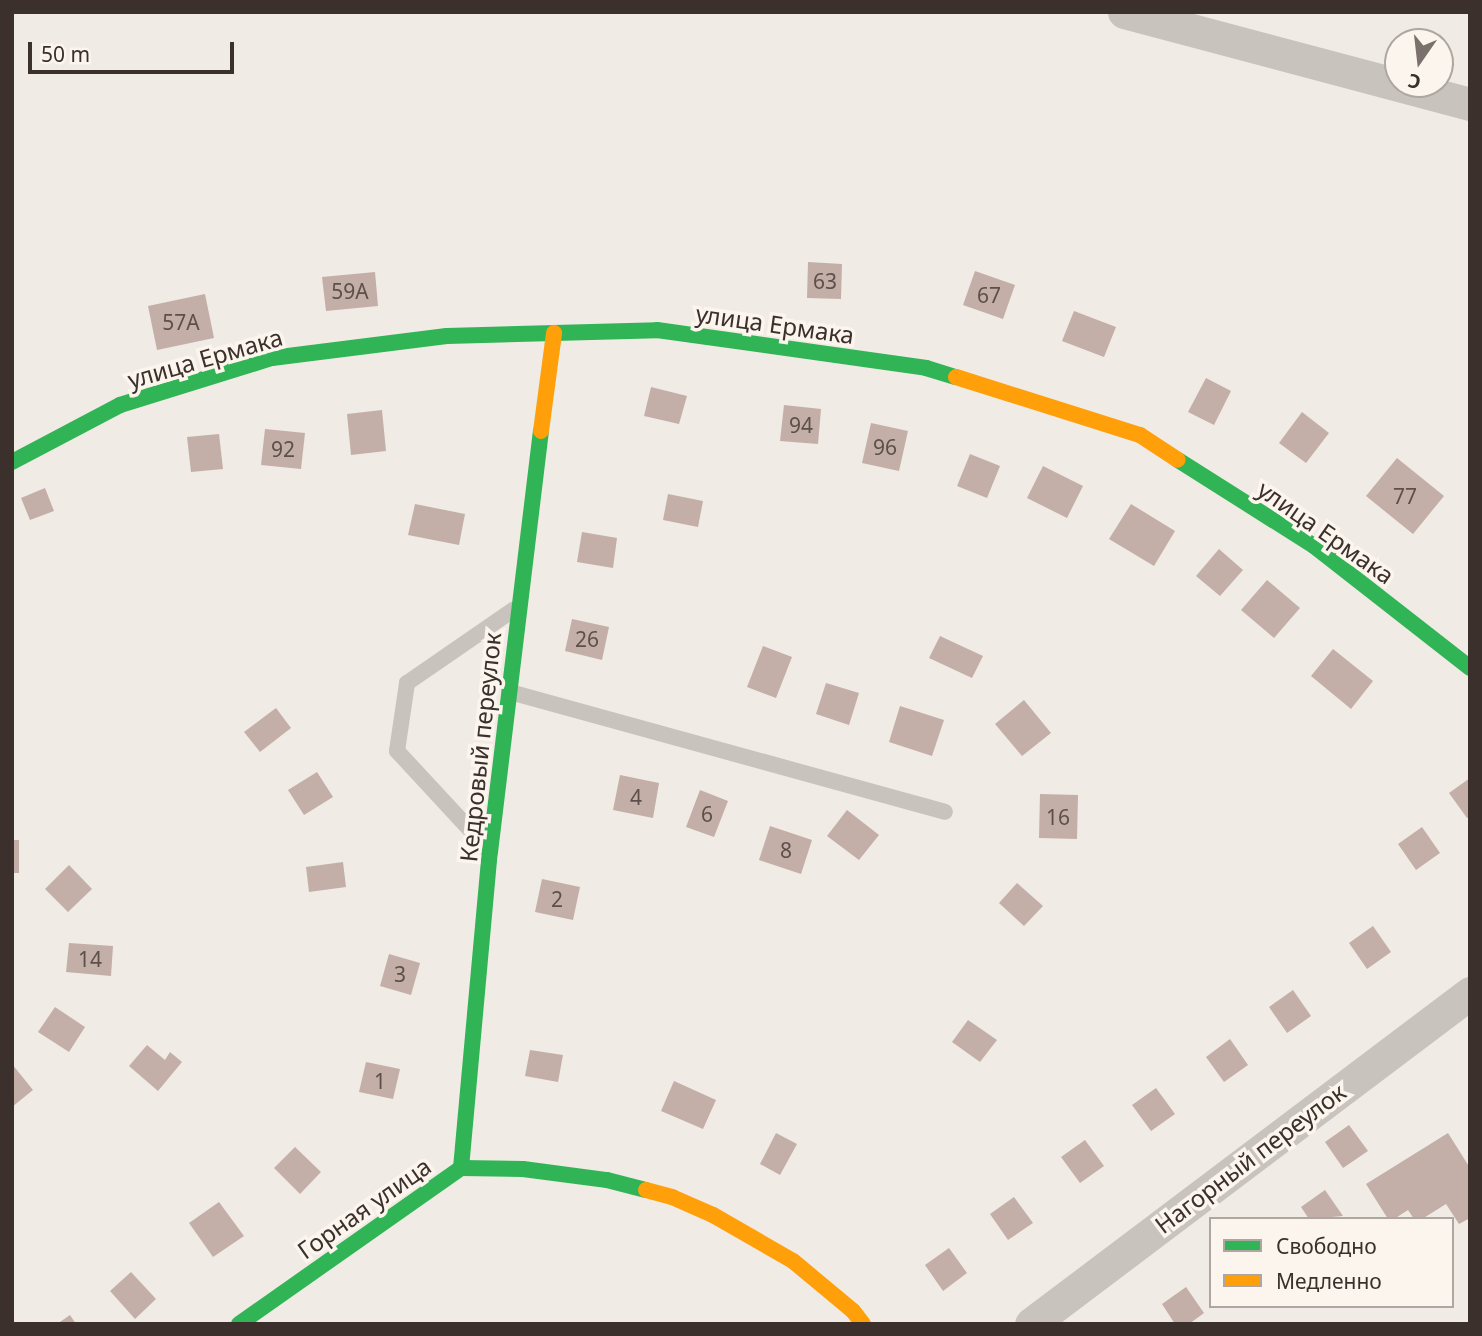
<!DOCTYPE html>
<html>
<head>
<meta charset="utf-8">
<style>
  body { margin:0 }
  #map { position:relative; width:1482px; height:1336px; overflow:hidden; background:#f0ebe5; font-family:"Noto Sans",sans-serif }
  div>[style] { position:absolute }
  .building>* { inset:0; background:#c3afa7 }
  .lane>* { height:16px; margin:-8px; padding:0 8px; transform-origin:8px; border-radius:8px; background:#c9c3be }
  .street>* { height:33px; margin:-16.5px; padding:0 16.5px; transform-origin:16.5px; border-radius:16.5px; background:#c9c3be }
  .fast>* { height:16px; margin:-8px; padding:0 8px; transform-origin:8px; border-radius:8px; background:#30b455 }
  .slow>* { height:16px; margin:-8px; padding:0 8px; transform-origin:8px; border-radius:8px; background:#ff9f0a }
  span { translate:-50% -50%; white-space:nowrap; text-align:center; line-height:1.15; -webkit-text-stroke:7px #fbf5ee; paint-order:stroke }
  .number-label { font-size:21px; color:#5d504a }
  .number-label span { -webkit-text-stroke-width:0 }
  .street-label { font-size:24px; color:#3b302b }
  .frame { position:absolute; inset:0; border:14px solid #3b302b; pointer-events:none }
  .legend { position:absolute; left:1209px; top:1217px; width:245px; height:91px; box-sizing:border-box; background:#fbf5ee; border:2px solid #aea6a0; margin:0; padding:9px 12px; list-style:none; font-size:21px; color:#3b302b }
  .legend li { display:flex; align-items:center; gap:14px; height:35px }
  .legend b { width:35px; border:2px solid #aea6a0 }
  .north { position:absolute; left:1384px; top:28px; width:70px; height:70px; box-sizing:border-box; background:#fbf5ee; border:2px solid #aea6a0; border-radius:50%; rotate:194deg; font-size:19px; font-weight:700; line-height:28px; text-align:center; color:#3b302b }
  .north::after { content:''; display:block; margin:auto; width:24px; height:32px; background:#7a716c; clip-path:polygon(50% 0,100% 100%,50% 72%,0 100%) }
  .scale { position:absolute; left:28px; top:42px; width:206px; height:32px; box-sizing:border-box; border:4px solid #3b302b; border-top:0; padding-left:9px; font-size:21px; line-height:24px; white-space:nowrap; color:#3b302b; -webkit-text-stroke:5px #fbf5ee; paint-order:stroke }
</style>
</head>
<body>
<div id="map">
  <div class="building">
    <div style="clip-path:polygon(808px 262px,842px 264px,841px 299px,807px 298px)"></div>
    <div style="clip-path:polygon(975px 271px,1015px 285px,1003px 319px,963px 305px)"></div>
    <div style="clip-path:polygon(375px 272px,378px 306px,326px 311px,322px 277px)"></div>
    <div style="clip-path:polygon(205px 294px,214px 338px,157px 350px,148px 306px)"></div>
    <div style="clip-path:polygon(1074px 311px,1116px 327px,1104px 357px,1062px 341px)"></div>
    <div style="clip-path:polygon(1206px 378px,1231px 391px,1214px 425px,1188px 412px)"></div>
    <div style="clip-path:polygon(651px 387px,687px 396px,679px 424px,644px 416px)"></div>
    <div style="clip-path:polygon(784px 405px,821px 409px,818px 444px,780px 441px)"></div>
    <div style="clip-path:polygon(382px 410px,386px 451px,351px 455px,347px 414px)"></div>
    <div style="clip-path:polygon(1302px 412px,1329px 433px,1306px 463px,1279px 443px)"></div>
    <div style="clip-path:polygon(871px 423px,908px 431px,899px 471px,862px 463px)"></div>
    <div style="clip-path:polygon(265px 429px,305px 433px,301px 469px,261px 465px)"></div>
    <div style="clip-path:polygon(219px 434px,223px 469px,191px 472px,187px 437px)"></div>
    <div style="clip-path:polygon(970px 454px,1000px 466px,987px 498px,957px 486px)"></div>
    <div style="clip-path:polygon(1397px 458px,1444px 496px,1413px 534px,1366px 496px)"></div>
    <div style="clip-path:polygon(1043px 466px,1083px 486px,1067px 518px,1027px 498px)"></div>
    <div style="clip-path:polygon(45px 488px,54px 511px,30px 520px,21px 498px)"></div>
    <div style="clip-path:polygon(668px 494px,703px 501px,698px 527px,663px 520px)"></div>
    <div style="clip-path:polygon(415px 504px,465px 514px,459px 545px,408px 535px)"></div>
    <div style="clip-path:polygon(1131px 504px,1175px 531px,1154px 566px,1109px 539px)"></div>
    <div style="clip-path:polygon(582px 532px,617px 538px,613px 568px,577px 562px)"></div>
    <div style="clip-path:polygon(1219px 549px,1243px 570px,1220px 596px,1196px 576px)"></div>
    <div style="clip-path:polygon(1267px 580px,1300px 608px,1274px 638px,1241px 610px)"></div>
    <div style="clip-path:polygon(572px 619px,609px 627px,602px 660px,565px 651px)"></div>
    <div style="clip-path:polygon(940px 636px,983px 656px,972px 678px,929px 658px)"></div>
    <div style="clip-path:polygon(763px 646px,792px 657px,776px 698px,747px 687px)"></div>
    <div style="clip-path:polygon(1333px 649px,1373px 681px,1351px 709px,1311px 676px)"></div>
    <div style="clip-path:polygon(826px 683px,859px 693px,849px 725px,816px 714px)"></div>
    <div style="clip-path:polygon(1024px 700px,1051px 733px,1022px 756px,995px 724px)"></div>
    <div style="clip-path:polygon(900px 706px,944px 720px,932px 756px,889px 742px)"></div>
    <div style="clip-path:polygon(276px 708px,291px 728px,260px 752px,244px 732px)"></div>
    <div style="clip-path:polygon(317px 772px,333px 797px,304px 815px,288px 790px)"></div>
    <div style="clip-path:polygon(620px 775px,659px 783px,653px 818px,613px 810px)"></div>
    <div style="clip-path:polygon(1470px 778px,1470px 817px,1467px 818px,1449px 793px)"></div>
    <div style="clip-path:polygon(700px 790px,728px 801px,714px 837px,686px 827px)"></div>
    <div style="clip-path:polygon(1040px 794px,1078px 795px,1077px 839px,1039px 838px)"></div>
    <div style="clip-path:polygon(847px 810px,879px 835px,859px 860px,827px 836px)"></div>
    <div style="clip-path:polygon(770px 826px,812px 840px,801px 874px,759px 860px)"></div>
    <div style="clip-path:polygon(1422px 827px,1440px 853px,1416px 870px,1398px 844px)"></div>
    <div style="clip-path:polygon(12px 840px,19px 840px,19px 873px,12px 873px)"></div>
    <div style="clip-path:polygon(343px 862px,346px 887px,309px 892px,306px 867px)"></div>
    <div style="clip-path:polygon(69px 865px,92px 889px,68px 912px,45px 889px)"></div>
    <div style="clip-path:polygon(542px 879px,580px 887px,573px 920px,535px 912px)"></div>
    <div style="clip-path:polygon(1017px 883px,1043px 906px,1024px 926px,999px 903px)"></div>
    <div style="clip-path:polygon(1373px 926px,1391px 952px,1367px 969px,1349px 943px)"></div>
    <div style="clip-path:polygon(69px 943px,113px 946px,111px 976px,66px 972px)"></div>
    <div style="clip-path:polygon(389px 954px,420px 963px,411px 995px,380px 986px)"></div>
    <div style="clip-path:polygon(1293px 990px,1311px 1016px,1287px 1033px,1269px 1007px)"></div>
    <div style="clip-path:polygon(55px 1007px,85px 1027px,69px 1052px,38px 1032px)"></div>
    <div style="clip-path:polygon(968px 1020px,997px 1040px,980px 1062px,952px 1042px)"></div>
    <div style="clip-path:polygon(1230px 1039px,1248px 1065px,1224px 1082px,1206px 1057px)"></div>
    <div style="clip-path:polygon(147px 1045px,165px 1060px,170px 1052px,182px 1062px,158px 1091px,129px 1066px)"></div>
    <div style="clip-path:polygon(530px 1050px,563px 1055px,558px 1082px,525px 1076px)"></div>
    <div style="clip-path:polygon(366px 1062px,400px 1069px,393px 1099px,359px 1092px)"></div>
    <div style="clip-path:polygon(12px 1064px,33px 1090px,12px 1107px)"></div>
    <div style="clip-path:polygon(674px 1081px,716px 1100px,703px 1129px,661px 1111px)"></div>
    <div style="clip-path:polygon(1156px 1088px,1175px 1114px,1151px 1131px,1132px 1105px)"></div>
    <div style="clip-path:polygon(1349px 1125px,1368px 1151px,1343px 1168px,1325px 1142px)"></div>
    <div style="clip-path:polygon(776px 1133px,797px 1144px,780px 1175px,760px 1164px)"></div>
    <div style="clip-path:polygon(1448px 1133px,1470px 1168px,1470px 1218px,1459px 1224px,1446px 1204px,1422px 1219px,1414px 1219px,1408px 1210px,1394px 1219px,1388px 1219px,1366px 1184px)"></div>
    <div style="clip-path:polygon(1085px 1140px,1104px 1166px,1080px 1183px,1061px 1157px)"></div>
    <div style="clip-path:polygon(295px 1147px,321px 1172px,300px 1194px,274px 1168px)"></div>
    <div style="clip-path:polygon(1325px 1190px,1343px 1216px,1309px 1219px,1301px 1207px)"></div>
    <div style="clip-path:polygon(1014px 1197px,1033px 1223px,1008px 1240px,990px 1214px)"></div>
    <div style="clip-path:polygon(219px 1202px,244px 1236px,213px 1257px,189px 1223px)"></div>
    <div style="clip-path:polygon(949px 1248px,967px 1273px,943px 1291px,925px 1265px)"></div>
    <div style="clip-path:polygon(131px 1272px,156px 1299px,135px 1319px,110px 1291px)"></div>
    <div style="clip-path:polygon(1186px 1287px,1204px 1313px,1189px 1324px,1175px 1324px,1162px 1304px)"></div>
    <div style="clip-path:polygon(70px 1315px,76px 1324px,57px 1324px)"></div>
  </div>
  <div class="lane">
    <div style="left:510px;top:692px;width:451px;rotate:15.4deg"></div>
    <div style="left:486px;top:847px;width:131px;rotate:-132.8deg"></div>
    <div style="left:397px;top:751px;width:69px;rotate:-81.6deg"></div>
    <div style="left:407px;top:683px;width:129px;rotate:-34.6deg"></div>
  </div>
  <div class="street">
    <div style="left:1124px;top:12px;width:358px;rotate:14.9deg"></div>
    <div style="left:1031px;top:1324px;width:550px;rotate:-37.02deg"></div>
  </div>
  <div class="fast">
    <div style="left:1178px;top:460px;width:161px;rotate:32.3deg"></div>
    <div style="left:1314px;top:546px;width:198px;rotate:38deg"></div>
    <div style="left:12px;top:462px;width:122px;rotate:-27.8deg"></div>
    <div style="left:120px;top:405px;width:159px;rotate:-17.2deg"></div>
    <div style="left:272px;top:358px;width:176px;rotate:-7.2deg"></div>
    <div style="left:447px;top:336px;width:210px;rotate:-1.6deg"></div>
    <div style="left:657px;top:330px;width:272px;rotate:8deg"></div>
    <div style="left:926px;top:368px;width:31px;rotate:17deg"></div>
    <div style="left:461px;top:1168px;width:317px;rotate:-84.8deg"></div>
    <div style="left:490px;top:852px;width:424px;rotate:-83.1deg"></div>
    <div style="left:239px;top:1324px;width:271px;rotate:-35.1deg"></div>
    <div style="left:461px;top:1168px;width:62px;rotate:0.9deg"></div>
    <div style="left:523px;top:1169px;width:85px;rotate:7.5deg"></div>
    <div style="left:607px;top:1180px;width:40px;rotate:14.4deg"></div>
  </div>
  <div class="slow">
    <div style="left:956px;top:377px;width:193px;rotate:17.5deg"></div>
    <div style="left:1140px;top:435px;width:45px;rotate:33.3deg"></div>
    <div style="left:541px;top:431px;width:99px;rotate:-82.4deg"></div>
    <div style="left:646px;top:1190px;width:27px;rotate:15deg"></div>
    <div style="left:672px;top:1197px;width:45px;rotate:23.7deg"></div>
    <div style="left:713px;top:1215px;width:92px;rotate:29.9deg"></div>
    <div style="left:793px;top:1261px;width:78px;rotate:39.8deg"></div>
    <div style="left:853px;top:1311px;width:16px;rotate:52deg"></div>
  </div>
  <div class="number-label">
    <span style="left:825px;top:281px">63</span>
    <span style="left:350px;top:291px">59А</span>
    <span style="left:989px;top:295px">67</span>
    <span style="left:181px;top:322px">57А</span>
    <span style="left:801px;top:425px">94</span>
    <span style="left:885px;top:447px">96</span>
    <span style="left:283px;top:449px">92</span>
    <span style="left:1405px;top:496px">77</span>
    <span style="left:587px;top:639px">26</span>
    <span style="left:636px;top:797px">4</span>
    <span style="left:707px;top:814px">6</span>
    <span style="left:1058px;top:817px">16</span>
    <span style="left:786px;top:850px">8</span>
    <span style="left:557px;top:899px">2</span>
    <span style="left:90px;top:959px">14</span>
    <span style="left:400px;top:974px">3</span>
    <span style="left:380px;top:1081px">1</span>
  </div>
  <div class="street-label">
    <span style="left:775px;top:324px;rotate:8deg">улица Ермака</span>
    <span style="left:205px;top:358px;rotate:-16deg">улица Ермака</span>
    <span style="left:1326px;top:532px;rotate:35deg">улица Ермака</span>
    <span style="left:480px;top:747px;rotate:-84deg">Кедровый переулок</span>
    <span style="left:1250px;top:1158px;rotate:-37deg">Нагорный переулок</span>
    <span style="left:364px;top:1208px;rotate:-35deg">Горная улица</span>
  </div>
  <div class="frame"></div>
  <ul class="legend">
  <li><b style="height:9px;background:#30b455"></b>Свободно</li>
  <li><b style="height:9px;background:#ff9f0a"></b>Медленно</li>
  </ul>
  <div class="north">С</div>
  <div class="scale">50 m</div>
</div>
</body>
</html>
